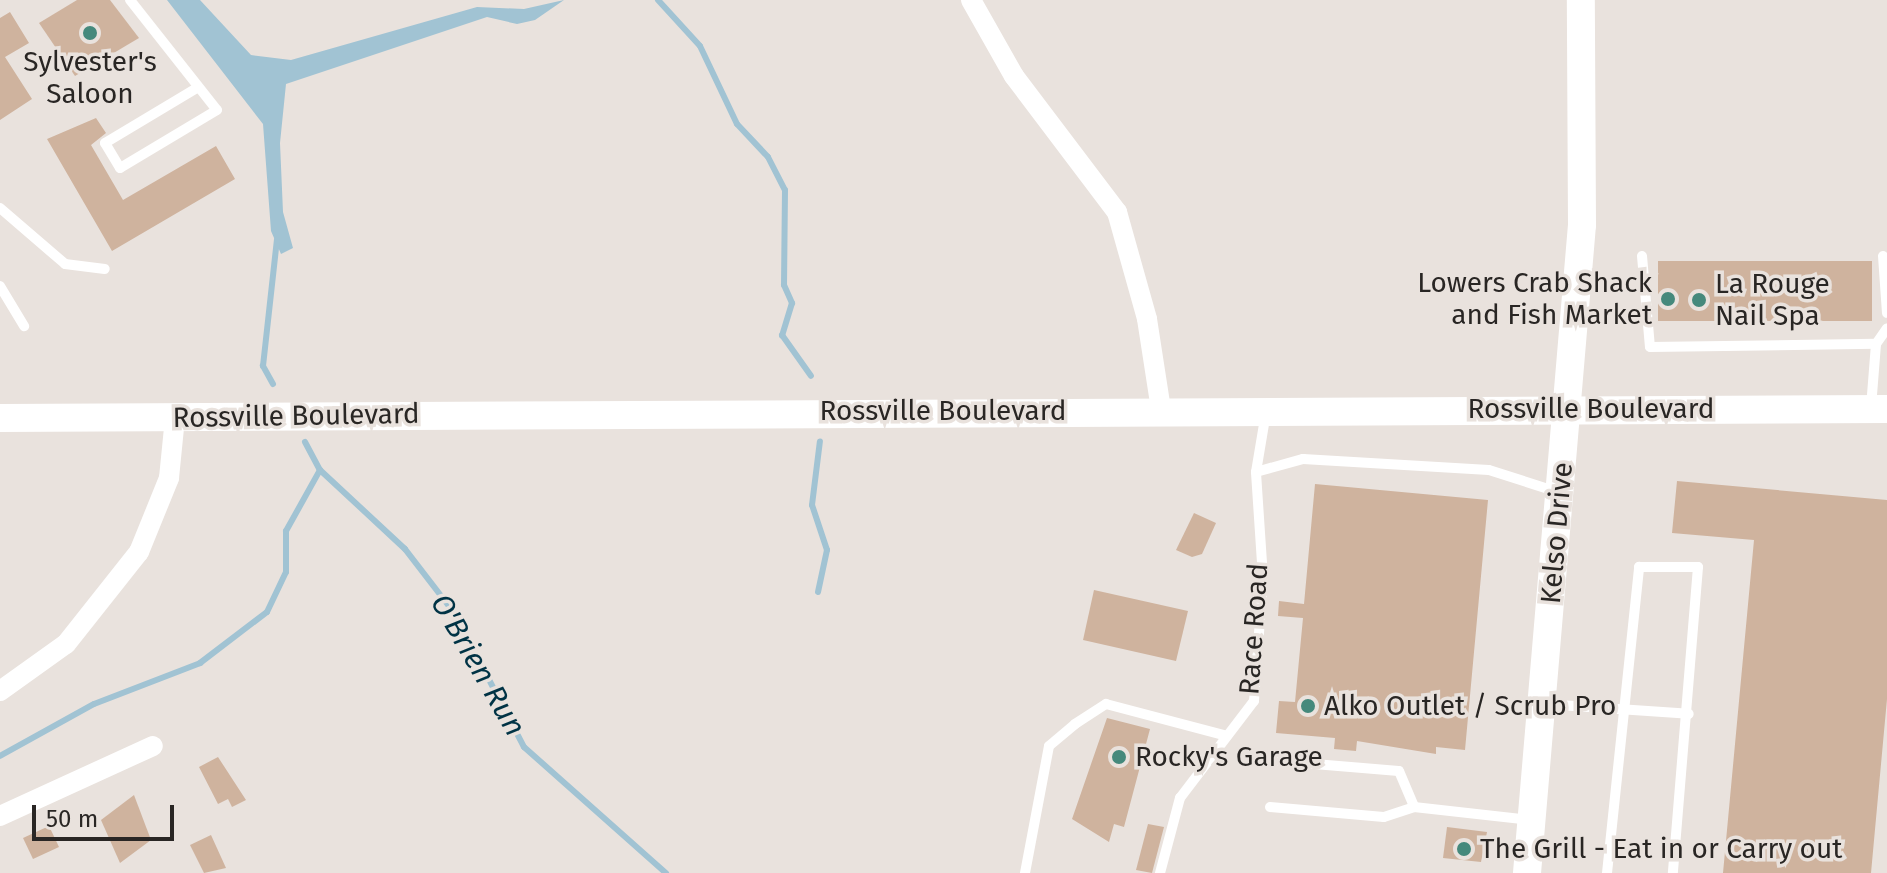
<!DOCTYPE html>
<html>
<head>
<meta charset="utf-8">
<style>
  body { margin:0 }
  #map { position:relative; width:1887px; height:873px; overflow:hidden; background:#e9e2dd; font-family:"Fira Sans",sans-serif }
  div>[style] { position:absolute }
  .water>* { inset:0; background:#a1c3d3 }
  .stream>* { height:6px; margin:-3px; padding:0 3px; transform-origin:3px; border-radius:3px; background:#a1c3d3 }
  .building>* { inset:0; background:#cfb39e }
  .lane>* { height:10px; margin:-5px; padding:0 5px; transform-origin:5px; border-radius:5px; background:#fff }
  .street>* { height:20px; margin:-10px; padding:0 10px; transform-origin:10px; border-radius:10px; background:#fff }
  .secondary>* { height:28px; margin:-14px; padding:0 14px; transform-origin:14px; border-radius:14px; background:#fff }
  .dots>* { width:22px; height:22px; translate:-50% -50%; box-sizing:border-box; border:4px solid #e9e2dd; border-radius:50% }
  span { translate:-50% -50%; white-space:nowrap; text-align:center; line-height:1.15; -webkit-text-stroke:7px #e9e2dd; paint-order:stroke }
  .poi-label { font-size:28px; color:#292624 }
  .right { translate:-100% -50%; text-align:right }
  .left { translate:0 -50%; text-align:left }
  .street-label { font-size:28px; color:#292624 }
  .water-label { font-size:30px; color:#003345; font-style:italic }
  .scale { position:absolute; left:32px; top:805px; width:142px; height:36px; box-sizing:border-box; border:4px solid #292624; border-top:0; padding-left:10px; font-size:24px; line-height:28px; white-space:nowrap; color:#292624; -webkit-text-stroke:6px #e9e2dd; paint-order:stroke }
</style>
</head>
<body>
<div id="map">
  <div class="water">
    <div style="clip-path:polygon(167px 0,200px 0,251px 55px,291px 60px,477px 7px,524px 9px,564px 0,535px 20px,517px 24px,487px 17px,286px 84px,280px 143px,283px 212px,293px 248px,281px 254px,271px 231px,263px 124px)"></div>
  </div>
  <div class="stream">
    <div style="left:658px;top:0;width:62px;rotate:47.6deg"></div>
    <div style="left:700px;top:46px;width:86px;rotate:64.6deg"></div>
    <div style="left:737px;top:124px;width:45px;rotate:46.8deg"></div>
    <div style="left:768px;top:157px;width:37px;rotate:63deg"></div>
    <div style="left:785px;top:190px;width:95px;rotate:90.6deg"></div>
    <div style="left:784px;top:285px;width:20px;rotate:66deg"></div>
    <div style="left:792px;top:303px;width:34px;rotate:107deg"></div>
    <div style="left:782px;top:335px;width:50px;rotate:54.7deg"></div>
    <div style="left:273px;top:384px;width:21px;rotate:-119deg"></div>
    <div style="left:263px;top:366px;width:127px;rotate:-83.7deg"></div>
    <div style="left:305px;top:442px;width:32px;rotate:62deg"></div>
    <div style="left:320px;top:470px;width:116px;rotate:42.9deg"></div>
    <div style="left:405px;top:549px;width:82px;rotate:52.4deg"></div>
    <div style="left:455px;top:614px;width:150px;rotate:62.6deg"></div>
    <div style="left:524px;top:747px;width:190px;rotate:41.6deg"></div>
    <div style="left:818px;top:592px;width:43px;rotate:-77.9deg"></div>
    <div style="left:827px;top:550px;width:47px;rotate:-108.4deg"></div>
    <div style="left:812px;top:505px;width:64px;rotate:-82.9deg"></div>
    <div style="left:0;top:756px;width:107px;rotate:-29deg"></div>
    <div style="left:94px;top:704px;width:114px;rotate:-21.1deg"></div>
    <div style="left:200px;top:663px;width:84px;rotate:-37.3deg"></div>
    <div style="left:267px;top:612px;width:44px;rotate:-64.6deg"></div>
    <div style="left:286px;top:572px;width:41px;rotate:-90deg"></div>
    <div style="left:286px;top:531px;width:70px;rotate:-60.9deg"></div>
  </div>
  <div class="building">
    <div style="clip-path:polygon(77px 0,110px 0,139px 38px,75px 76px,39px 23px)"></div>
    <div style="clip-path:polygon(10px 12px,29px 43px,5px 57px,32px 99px,0 120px,0 18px)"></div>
    <div style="clip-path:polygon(96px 118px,106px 133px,91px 145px,123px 200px,216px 146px,235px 179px,112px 251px,47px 139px)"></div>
    <div style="clip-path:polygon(1658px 261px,1872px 261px,1872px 321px,1658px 321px)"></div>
    <div style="clip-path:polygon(1677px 481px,1887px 500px,1887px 699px,1871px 873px,1723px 873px,1754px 540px,1672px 533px)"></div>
    <div style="clip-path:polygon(1315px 484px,1488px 500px,1465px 750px,1436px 747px,1436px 754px,1357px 741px,1356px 751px,1334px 749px,1335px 738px,1276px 733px,1279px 701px,1295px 702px,1303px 618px,1278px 616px,1279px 601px,1304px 604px)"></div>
    <div style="clip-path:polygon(1194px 513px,1216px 523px,1202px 554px,1192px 557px,1176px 550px)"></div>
    <div style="clip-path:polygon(1094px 590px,1188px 611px,1176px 661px,1083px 640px)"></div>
    <div style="clip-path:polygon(1107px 718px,1150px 729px,1124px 827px,1114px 824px,1109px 842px,1072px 819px)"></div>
    <div style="clip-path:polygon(218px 757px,246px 800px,232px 807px,228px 799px,218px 804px,199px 767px)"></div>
    <div style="clip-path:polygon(134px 795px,151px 840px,120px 863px,101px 820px)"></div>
    <div style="clip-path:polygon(1148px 824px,1164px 827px,1152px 873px,1136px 870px)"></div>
    <div style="clip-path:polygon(49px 826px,59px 847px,33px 859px,23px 838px)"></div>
    <div style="clip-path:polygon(1447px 827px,1487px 832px,1481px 862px,1443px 858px)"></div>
    <div style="clip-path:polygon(211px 835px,226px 868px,204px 873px,190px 845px)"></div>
  </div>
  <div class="lane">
    <div style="left:130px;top:0;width:140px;rotate:51.7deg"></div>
    <div style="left:217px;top:110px;width:113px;rotate:149.1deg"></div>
    <div style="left:120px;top:168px;width:29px;rotate:-121deg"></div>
    <div style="left:105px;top:143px;width:107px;rotate:-30.9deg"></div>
    <div style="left:0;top:208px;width:86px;rotate:40.7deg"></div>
    <div style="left:65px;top:264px;width:40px;rotate:7.1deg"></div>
    <div style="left:1642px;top:256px;width:91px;rotate:85deg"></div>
    <div style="left:1650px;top:347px;width:226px;rotate:-0.8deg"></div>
    <div style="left:1876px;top:344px;width:63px;rotate:94.5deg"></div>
    <div style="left:1883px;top:256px;width:57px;rotate:86deg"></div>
    <div style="left:0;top:286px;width:47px;rotate:59deg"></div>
    <div style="left:1876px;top:344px;width:19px;rotate:-55deg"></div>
    <div style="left:1256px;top:472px;width:49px;rotate:-15.5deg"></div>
    <div style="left:1303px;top:459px;width:186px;rotate:3.4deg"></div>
    <div style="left:1489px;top:470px;width:72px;rotate:17.7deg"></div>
    <div style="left:1544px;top:704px;width:145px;rotate:3.9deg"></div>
    <div style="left:1278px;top:761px;width:121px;rotate:4.7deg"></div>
    <div style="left:1399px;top:771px;width:39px;rotate:67deg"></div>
    <div style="left:1270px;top:807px;width:114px;rotate:5deg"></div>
    <div style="left:1384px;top:817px;width:32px;rotate:-18deg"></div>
    <div style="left:1414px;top:807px;width:117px;rotate:6.4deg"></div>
    <div style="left:1025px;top:873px;width:129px;rotate:-79.3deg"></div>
    <div style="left:1049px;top:746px;width:34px;rotate:-40deg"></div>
    <div style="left:1075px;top:724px;width:37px;rotate:-33deg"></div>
    <div style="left:1106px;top:704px;width:125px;rotate:14.8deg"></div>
    <div style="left:1160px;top:873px;width:78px;rotate:-75.1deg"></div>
    <div style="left:1180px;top:798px;width:122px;rotate:-52.7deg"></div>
    <div style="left:1254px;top:701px;width:123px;rotate:-85.8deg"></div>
    <div style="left:1263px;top:578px;width:106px;rotate:-93.8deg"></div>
    <div style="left:1256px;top:472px;width:61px;rotate:-80.5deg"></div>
    <div style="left:1607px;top:873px;width:308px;rotate:-84deg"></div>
    <div style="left:1639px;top:567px;width:59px"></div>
    <div style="left:1698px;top:567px;width:307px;rotate:94.7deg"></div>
  </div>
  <div class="street">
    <div style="left:971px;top:0;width:87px;rotate:60.5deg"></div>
    <div style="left:1014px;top:76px;width:171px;rotate:52.9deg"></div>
    <div style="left:1117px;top:212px;width:111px;rotate:74.3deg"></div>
    <div style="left:1147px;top:319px;width:91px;rotate:81.2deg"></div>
    <div style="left:0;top:691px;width:81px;rotate:-35.5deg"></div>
    <div style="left:66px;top:644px;width:117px;rotate:-51.6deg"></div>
    <div style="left:139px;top:552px;width:80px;rotate:-67.9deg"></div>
    <div style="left:169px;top:478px;width:60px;rotate:-84.3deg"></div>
    <div style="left:0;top:816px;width:168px;rotate:-24.6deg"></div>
  </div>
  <div class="secondary">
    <div style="left:0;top:418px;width:1887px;rotate:-0.27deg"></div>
    <div style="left:1527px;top:873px;width:650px;rotate:-85.15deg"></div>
    <div style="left:1582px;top:225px;width:225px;rotate:-90.3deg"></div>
  </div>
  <div class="dots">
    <div style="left:90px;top:33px;background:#45897c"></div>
    <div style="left:1668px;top:299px;background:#45897c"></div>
    <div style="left:1699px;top:300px;background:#45897c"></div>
    <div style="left:1308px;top:706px;background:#45897c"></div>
    <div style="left:1119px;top:757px;background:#45897c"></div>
    <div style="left:1464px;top:849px;background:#45897c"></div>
  </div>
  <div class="poi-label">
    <span style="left:90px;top:78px">Sylvester's<br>Saloon</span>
    <span class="right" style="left:1652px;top:299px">Lowers Crab Shack<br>and Fish Market</span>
    <span class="left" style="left:1715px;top:300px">La Rouge<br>Nail Spa</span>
    <span class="left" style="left:1324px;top:706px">Alko Outlet / Scrub Pro</span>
    <span class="left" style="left:1135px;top:757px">Rocky's Garage</span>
    <span class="left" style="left:1480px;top:849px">The Grill - Eat in or Carry out</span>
  </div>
  <div class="street-label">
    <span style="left:1591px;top:409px">Rossville Boulevard</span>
    <span style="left:943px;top:411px">Rossville Boulevard</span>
    <span style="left:296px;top:416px;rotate:-1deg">Rossville Boulevard</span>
    <span style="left:1557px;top:533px;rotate:-85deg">Kelso Drive</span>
    <span style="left:1254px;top:629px;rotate:-86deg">Race Road</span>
  </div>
  <div class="water-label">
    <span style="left:478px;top:665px;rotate:60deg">O'Brien Run</span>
  </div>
  <div class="scale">50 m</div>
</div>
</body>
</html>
